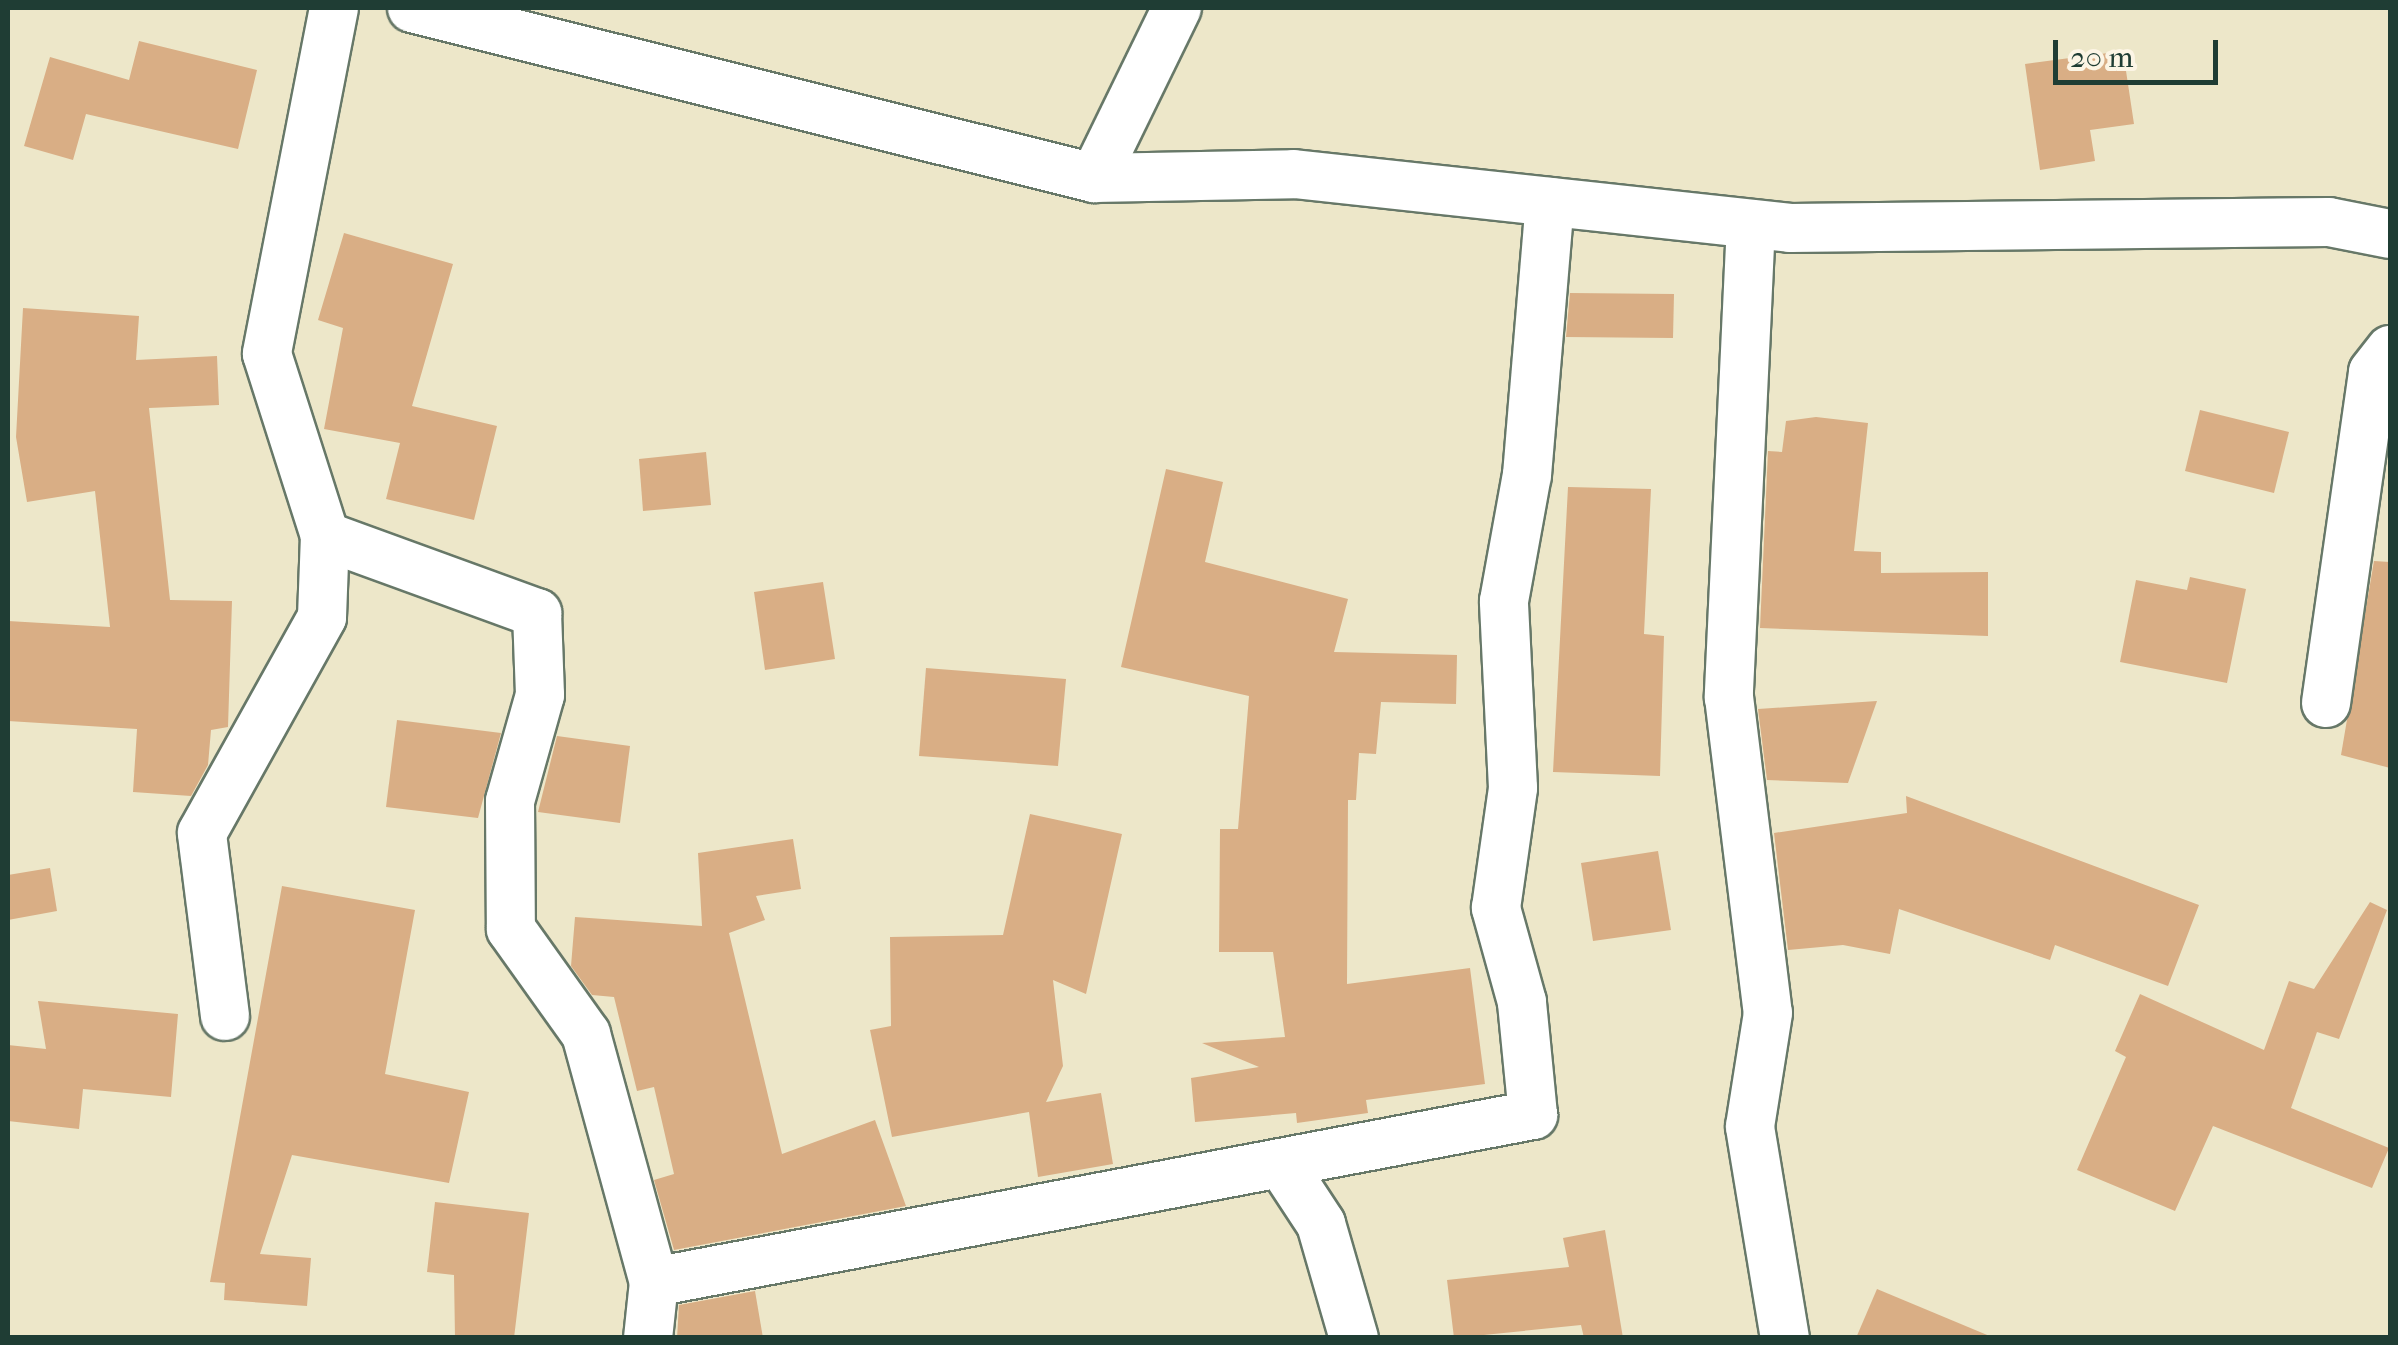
<!DOCTYPE html>
<html>
<head>
<meta charset="utf-8">
<style>
  body { margin:0 }
  #map { position:relative; width:2398px; height:1345px; overflow:hidden; background:#ede7c9; font-family:"IM FELL French Canon",serif }
  div>[style] { position:absolute }
  .building>* { inset:0; background:#d9ae85 }
  .roads { filter:drop-shadow(2px 0 #677868) drop-shadow(-2px 0 #677868) drop-shadow(0 2px #677868) drop-shadow(0 -2px #677868) }
  .street>* { height:48px; margin:-24px; padding:0 24px; transform-origin:24px; border-radius:24px; background:#fff }
  span { translate:-50% -50%; white-space:nowrap; text-align:center; line-height:1.15; -webkit-text-stroke:9px #fcf5e5; paint-order:stroke }
  .frame { position:absolute; inset:0; border:10px solid #1f3d34; pointer-events:none }
  .scale { position:absolute; left:2053px; top:40px; width:165px; height:45px; box-sizing:border-box; border:5px solid #1f3d34; border-top:0; padding-left:12px; font-size:30px; line-height:35px; white-space:nowrap; color:#1f3d34; -webkit-text-stroke:8px #fcf5e5; paint-order:stroke }
</style>
</head>
<body>
<div id="map">
  <div class="building">
    <div style="clip-path:polygon(139px 41px,257px 70px,238px 149px,86px 114px,73px 160px,24px 146px,50px 57px,129px 80px)"></div>
    <div style="clip-path:polygon(2123px 51px,2134px 124px,2090px 130px,2095px 161px,2040px 170px,2025px 64px)"></div>
    <div style="clip-path:polygon(344px 233px,453px 264px,412px 406px,497px 426px,474px 520px,386px 499px,400px 443px,324px 429px,343px 328px,318px 320px)"></div>
    <div style="clip-path:polygon(1570px 293px,1674px 294px,1673px 338px,1566px 337px)"></div>
    <div style="clip-path:polygon(23px 308px,139px 316px,136px 360px,217px 356px,219px 405px,149px 408px,170px 600px,232px 601px,228px 727px,211px 730px,208px 765px,191px 796px,133px 792px,137px 729px,8px 721px,8px 621px,110px 627px,95px 491px,27px 502px,16px 437px)"></div>
    <div style="clip-path:polygon(2200px 410px,2289px 432px,2274px 493px,2185px 471px)"></div>
    <div style="clip-path:polygon(1816px 417px,1868px 423px,1854px 551px,1881px 552px,1881px 573px,1988px 572px,1988px 636px,1760px 628px,1768px 451px,1782px 452px,1786px 421px)"></div>
    <div style="clip-path:polygon(706px 452px,711px 505px,643px 511px,639px 459px)"></div>
    <div style="clip-path:polygon(1166px 469px,1223px 482px,1205px 562px,1348px 599px,1334px 652px,1457px 655px,1456px 704px,1381px 702px,1376px 754px,1359px 753px,1356px 800px,1348px 800px,1347px 984px,1470px 968px,1485px 1084px,1366px 1100px,1368px 1113px,1297px 1123px,1296px 1113px,1195px 1122px,1191px 1078px,1259px 1067px,1202px 1043px,1285px 1037px,1273px 952px,1219px 952px,1220px 829px,1238px 829px,1249px 696px,1121px 667px)"></div>
    <div style="clip-path:polygon(1568px 487px,1651px 489px,1644px 634px,1664px 636px,1660px 776px,1553px 772px)"></div>
    <div style="clip-path:polygon(2374px 561px,2390px 562px,2390px 768px,2341px 755px)"></div>
    <div style="clip-path:polygon(2190px 577px,2246px 589px,2227px 683px,2120px 662px,2136px 580px,2187px 590px)"></div>
    <div style="clip-path:polygon(823px 582px,835px 659px,765px 670px,754px 592px)"></div>
    <div style="clip-path:polygon(926px 668px,1066px 679px,1058px 766px,919px 756px)"></div>
    <div style="clip-path:polygon(1877px 701px,1848px 783px,1767px 780px,1758px 709px)"></div>
    <div style="clip-path:polygon(397px 720px,501px 733px,478px 818px,386px 807px)"></div>
    <div style="clip-path:polygon(557px 736px,630px 746px,620px 823px,538px 812px)"></div>
    <div style="clip-path:polygon(1906px 796px,2199px 905px,2168px 986px,2055px 945px,2050px 960px,1899px 909px,1890px 954px,1843px 945px,1788px 950px,1774px 833px,1907px 813px)"></div>
    <div style="clip-path:polygon(1030px 814px,1122px 834px,1086px 994px,1053px 980px,1063px 1066px,1046px 1102px,1101px 1093px,1113px 1164px,1038px 1177px,1029px 1112px,892px 1137px,870px 1030px,891px 1026px,890px 937px,1003px 935px)"></div>
    <div style="clip-path:polygon(793px 839px,801px 889px,756px 896px,765px 920px,729px 933px,782px 1154px,875px 1120px,906px 1206px,674px 1250px,654px 1180px,674px 1174px,654px 1087px,637px 1091px,614px 997px,592px 995px,571px 966px,575px 917px,702px 926px,698px 853px)"></div>
    <div style="clip-path:polygon(1658px 851px,1671px 930px,1593px 941px,1581px 863px)"></div>
    <div style="clip-path:polygon(50px 868px,57px 911px,8px 920px,8px 875px)"></div>
    <div style="clip-path:polygon(282px 886px,415px 910px,385px 1074px,469px 1092px,449px 1183px,292px 1155px,260px 1254px,311px 1258px,307px 1306px,224px 1300px,225px 1283px,210px 1282px)"></div>
    <div style="clip-path:polygon(2370px 902px,2387px 910px,2339px 1039px,2317px 1032px,2291px 1108px,2389px 1148px,2372px 1188px,2213px 1126px,2175px 1211px,2077px 1170px,2126px 1057px,2115px 1051px,2140px 994px,2264px 1050px,2289px 981px,2314px 989px)"></div>
    <div style="clip-path:polygon(38px 1001px,178px 1014px,171px 1097px,83px 1089px,79px 1129px,8px 1121px,8px 1045px,46px 1049px)"></div>
    <div style="clip-path:polygon(435px 1202px,529px 1213px,514px 1338px,455px 1338px,454px 1275px,427px 1272px)"></div>
    <div style="clip-path:polygon(1605px 1230px,1623px 1338px,1584px 1338px,1581px 1325px,1454px 1338px,1447px 1280px,1569px 1267px,1563px 1238px)"></div>
    <div style="clip-path:polygon(1877px 1289px,1992px 1337px,1992px 1338px,1856px 1338px)"></div>
    <div style="clip-path:polygon(755px 1291px,763px 1338px,677px 1338px,679px 1305px)"></div>
  </div>
  <div class="roads">
    <div class="street">
      <div style="left:334px;top:8px;width:352px;rotate:101deg"></div>
      <div style="left:267px;top:354px;width:191px;rotate:72.3deg"></div>
      <div style="left:325px;top:536px;width:226px;rotate:20deg"></div>
      <div style="left:537px;top:613px;width:82px;rotate:87.9deg"></div>
      <div style="left:540px;top:695px;width:110px;rotate:105.8deg"></div>
      <div style="left:510px;top:801px;width:128px;rotate:89.6deg"></div>
      <div style="left:511px;top:929px;width:129px;rotate:54.5deg"></div>
      <div style="left:586px;top:1034px;width:257px;rotate:74.7deg"></div>
      <div style="left:654px;top:1282px;width:56px;rotate:96.1deg"></div>
      <div style="left:412px;top:8px;width:703px;rotate:14deg"></div>
      <div style="left:1094px;top:178px;width:200px;rotate:-1.1deg"></div>
      <div style="left:1294px;top:174px;width:499px;rotate:6.2deg"></div>
      <div style="left:1790px;top:228px;width:539px;rotate:-0.64deg"></div>
      <div style="left:2329px;top:222px;width:62px;rotate:11.1deg"></div>
      <div style="left:1094px;top:178px;width:189px;rotate:-64deg"></div>
      <div style="left:1751px;top:224px;width:474px;rotate:92.7deg"></div>
      <div style="left:1729px;top:697px;width:318px;rotate:83deg"></div>
      <div style="left:1768px;top:1013px;width:115px;rotate:99deg"></div>
      <div style="left:1750px;top:1127px;width:214px;rotate:80.6deg"></div>
      <div style="left:2326px;top:703px;width:334px;rotate:-81.9deg"></div>
      <div style="left:2373px;top:372px;width:28px;rotate:-52deg"></div>
      <div style="left:225px;top:1016px;width:184px;rotate:-97.2deg"></div>
      <div style="left:202px;top:833px;width:247px;rotate:-60.9deg"></div>
      <div style="left:322px;top:617px;width:81px;rotate:-87.9deg"></div>
      <div style="left:1281px;top:1163px;width:73px;rotate:56.7deg"></div>
      <div style="left:1321px;top:1224px;width:119px;rotate:73.9deg"></div>
      <div style="left:654px;top:1282px;width:895px;rotate:-10.76deg"></div>
      <div style="left:1533px;top:1115px;width:114px;rotate:-95.6deg"></div>
      <div style="left:1522px;top:1002px;width:98px;rotate:-105.5deg"></div>
      <div style="left:1496px;top:908px;width:121px;rotate:-81.9deg"></div>
      <div style="left:1513px;top:788px;width:187px;rotate:-92.8deg"></div>
      <div style="left:1504px;top:601px;width:128px;rotate:-79.7deg"></div>
      <div style="left:1527px;top:475px;width:274px;rotate:-85.2deg"></div>
    </div>
  </div>
  <div class="frame"></div>
  <div class="scale">20 m</div>
</div>
</body>
</html>
